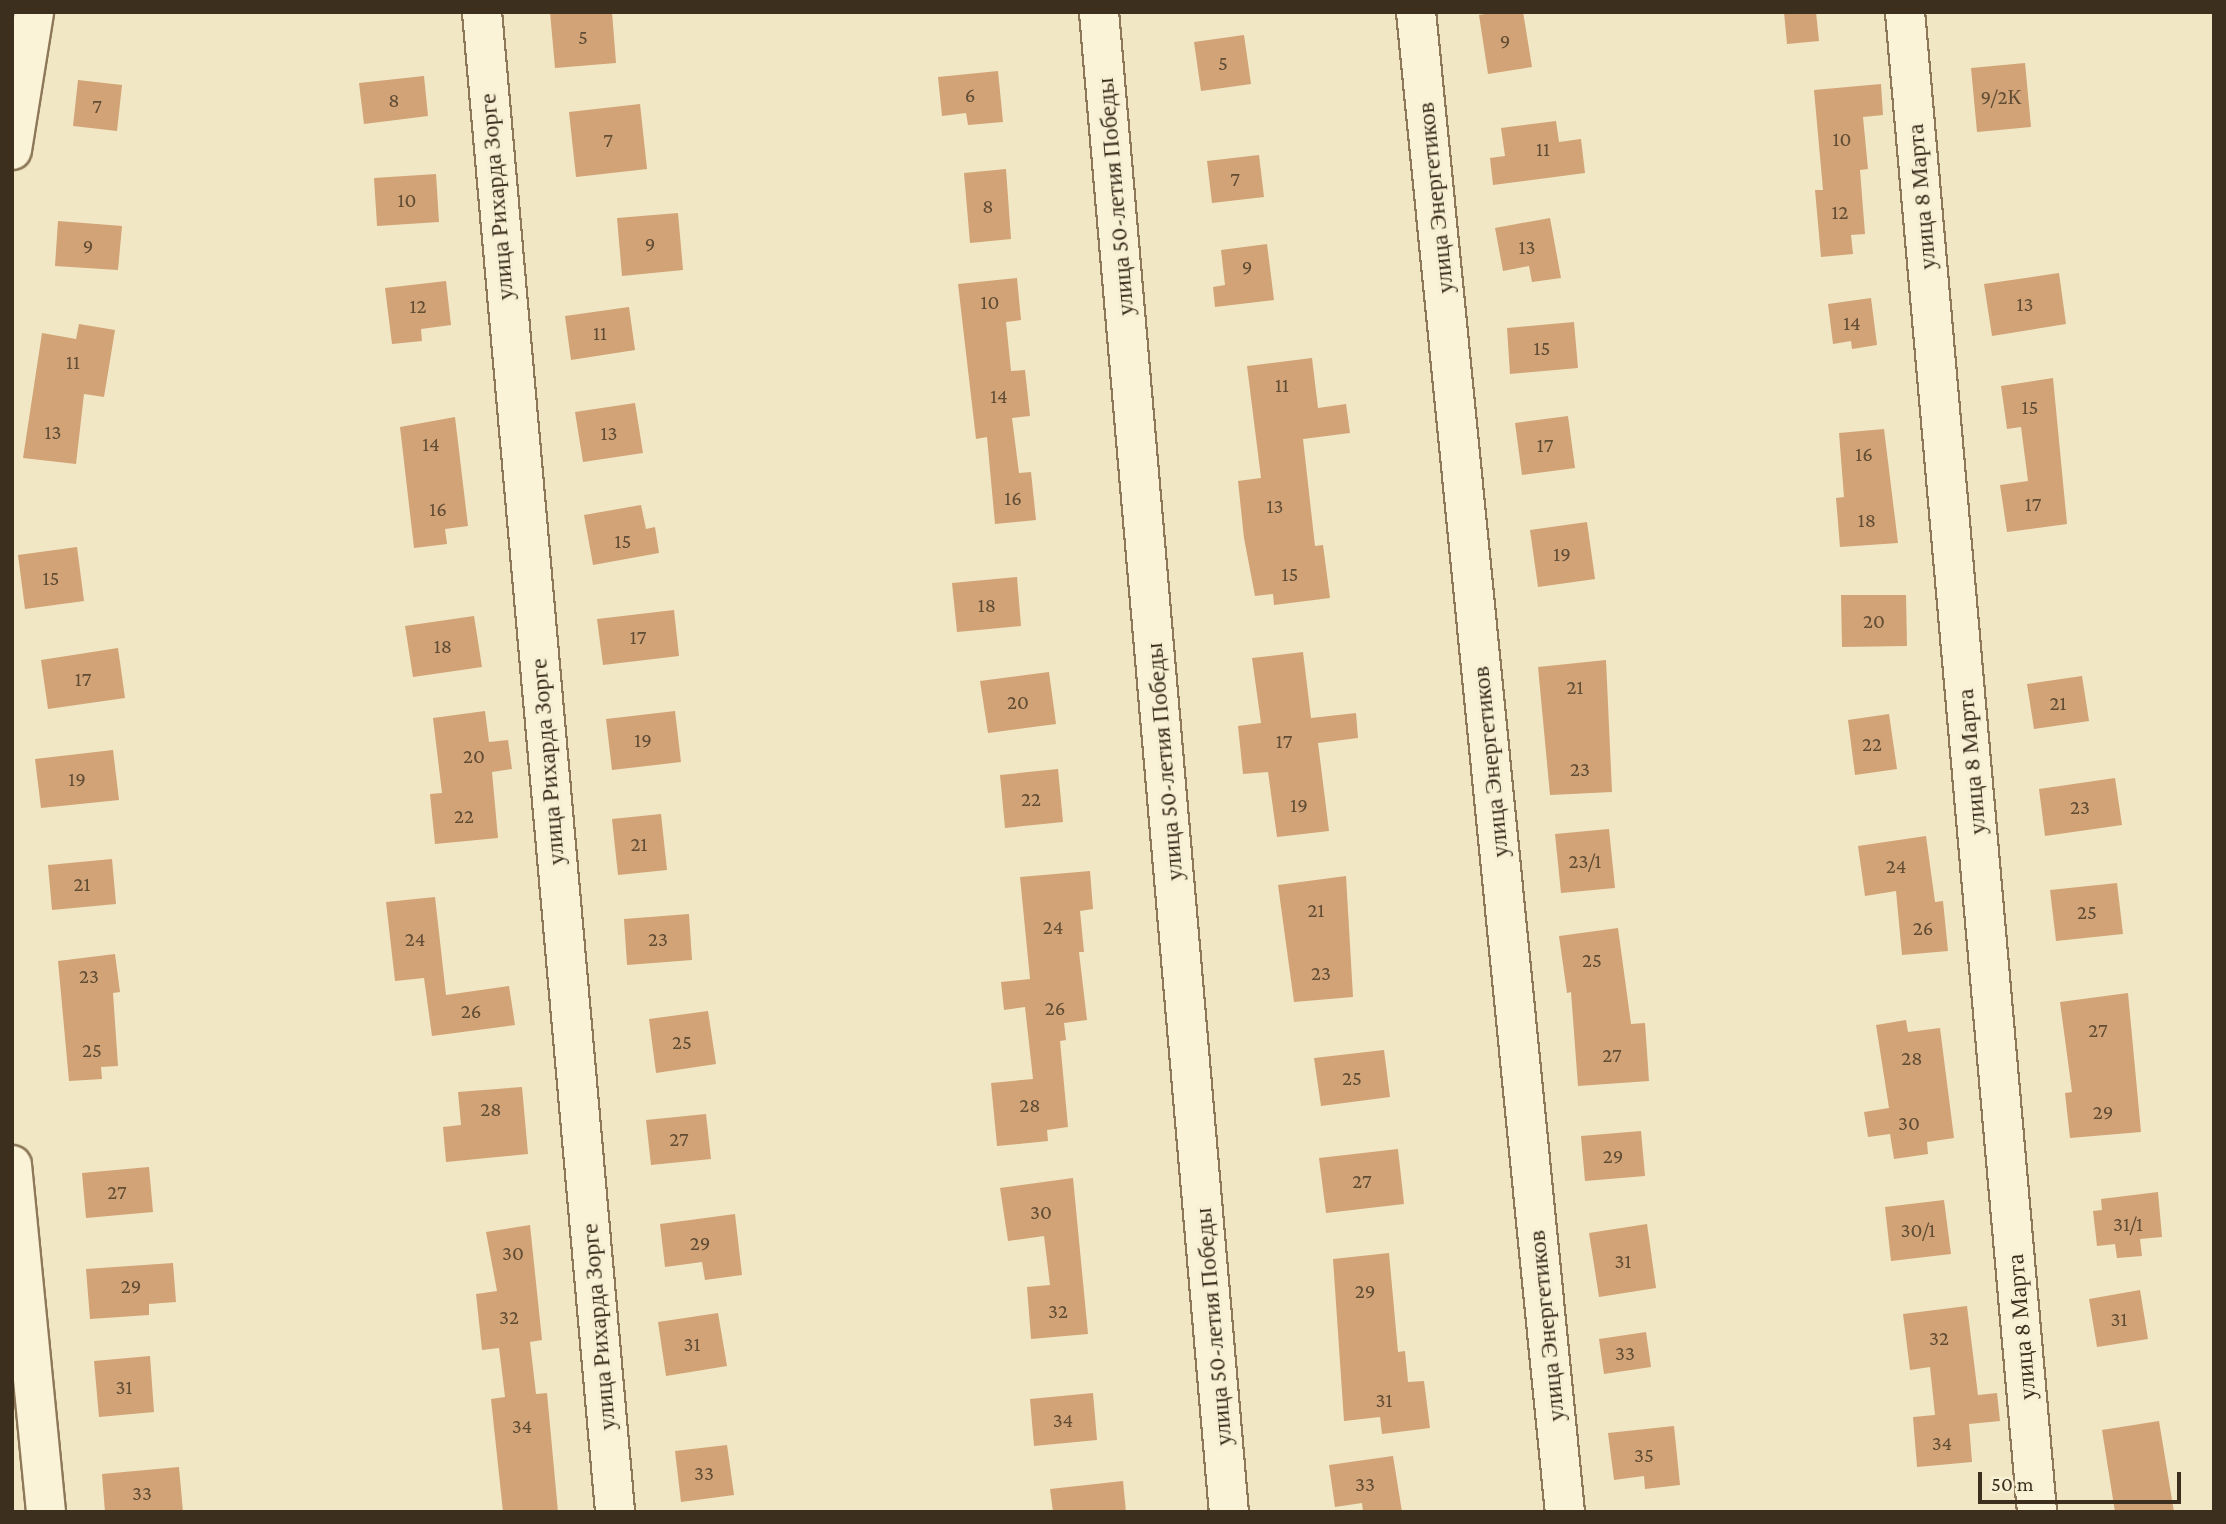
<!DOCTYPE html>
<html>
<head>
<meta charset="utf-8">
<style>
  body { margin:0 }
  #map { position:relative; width:2226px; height:1524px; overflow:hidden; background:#f1e7c4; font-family:"Crimson Pro",serif }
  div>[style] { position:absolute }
  .building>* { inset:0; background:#d1a377 }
  .roads { filter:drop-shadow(2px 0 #8d7859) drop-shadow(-2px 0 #8d7859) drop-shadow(0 2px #8d7859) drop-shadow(0 -2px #8d7859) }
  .minor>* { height:38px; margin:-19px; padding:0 19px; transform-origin:19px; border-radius:19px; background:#fbf3d8 }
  span { translate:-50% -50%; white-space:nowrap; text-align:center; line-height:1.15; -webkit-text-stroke:6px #f8f0d4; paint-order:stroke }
  .number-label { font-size:21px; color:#614c34 }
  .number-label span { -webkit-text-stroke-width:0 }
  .street-label { font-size:24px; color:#3c2f1e }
  .frame { position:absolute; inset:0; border:14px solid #3c2f1e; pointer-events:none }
  .scale { position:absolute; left:1978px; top:1472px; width:203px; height:32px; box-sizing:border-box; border:4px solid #3c2f1e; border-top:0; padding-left:9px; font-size:21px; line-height:24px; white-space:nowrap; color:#3c2f1e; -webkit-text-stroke:5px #f8f0d4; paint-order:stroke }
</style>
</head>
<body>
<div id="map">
  <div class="building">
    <div style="clip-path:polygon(550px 12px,612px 12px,616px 63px,555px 68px)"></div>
    <div style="clip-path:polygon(1496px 12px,1523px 12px,1532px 67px,1488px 74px,1479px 15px)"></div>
    <div style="clip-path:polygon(1784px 12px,1816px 12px,1819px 41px,1787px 44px)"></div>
    <div style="clip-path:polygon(1244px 35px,1251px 84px,1201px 91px,1194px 42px)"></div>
    <div style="clip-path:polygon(2025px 63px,2031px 127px,1977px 132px,1971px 68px)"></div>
    <div style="clip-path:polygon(998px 71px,1003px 122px,968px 125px,966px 113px,942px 116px,938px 77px)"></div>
    <div style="clip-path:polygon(424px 76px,428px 116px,364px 124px,359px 83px)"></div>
    <div style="clip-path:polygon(78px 80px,122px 85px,117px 131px,73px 126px)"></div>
    <div style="clip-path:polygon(1881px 84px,1883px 115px,1863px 117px,1868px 169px,1860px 170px,1865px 234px,1851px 235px,1853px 254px,1821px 257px,1815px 190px,1823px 190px,1814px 90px)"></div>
    <div style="clip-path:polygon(640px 104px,647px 169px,576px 177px,569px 112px)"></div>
    <div style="clip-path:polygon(1556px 121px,1559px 142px,1581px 139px,1585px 173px,1493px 185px,1490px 158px,1505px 156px,1501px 128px)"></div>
    <div style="clip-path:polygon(1259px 155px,1264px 197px,1212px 203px,1207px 161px)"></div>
    <div style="clip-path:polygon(1006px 169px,1011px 239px,970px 243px,964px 173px)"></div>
    <div style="clip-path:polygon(436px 174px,439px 222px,377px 226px,374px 178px)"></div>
    <div style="clip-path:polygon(678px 213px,683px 270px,622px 276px,617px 218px)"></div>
    <div style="clip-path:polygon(1550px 218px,1561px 278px,1532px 282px,1529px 266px,1503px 271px,1495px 228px)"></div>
    <div style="clip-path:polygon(58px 221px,122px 226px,118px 270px,55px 266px)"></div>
    <div style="clip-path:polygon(1267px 244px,1274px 300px,1215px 307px,1213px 287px,1225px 285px,1221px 250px)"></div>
    <div style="clip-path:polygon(2059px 273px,2066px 324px,1992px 336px,1984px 284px)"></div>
    <div style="clip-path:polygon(1017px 278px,1021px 320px,1006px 322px,1011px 371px,1025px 370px,1030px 416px,1012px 418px,1019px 473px,1031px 472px,1036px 520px,995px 524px,987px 437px,976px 439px,958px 284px)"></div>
    <div style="clip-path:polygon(446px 281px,451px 325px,421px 329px,422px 341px,392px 344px,385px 288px)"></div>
    <div style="clip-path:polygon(1871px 298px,1877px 345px,1852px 349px,1851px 341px,1833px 344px,1828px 304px)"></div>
    <div style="clip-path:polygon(629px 307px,635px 350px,571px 360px,565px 316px)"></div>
    <div style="clip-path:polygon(1574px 322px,1578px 368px,1510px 374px,1507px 328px)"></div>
    <div style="clip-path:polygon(79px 324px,115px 330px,104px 397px,84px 394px,76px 464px,23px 458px,42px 333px,76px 339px)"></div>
    <div style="clip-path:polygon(1312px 358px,1318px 408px,1346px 404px,1350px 433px,1303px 439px,1315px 546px,1323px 545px,1330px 598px,1274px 605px,1273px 594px,1255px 596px,1244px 538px,1238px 481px,1261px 478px,1247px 366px)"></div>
    <div style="clip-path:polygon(2053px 378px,2067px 524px,2007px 532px,2000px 485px,2028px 481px,2021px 427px,2007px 429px,2001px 386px)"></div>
    <div style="clip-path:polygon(635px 403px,643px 453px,583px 462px,575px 412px)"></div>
    <div style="clip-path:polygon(1568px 416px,1575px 468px,1522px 475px,1515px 423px)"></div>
    <div style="clip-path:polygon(455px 417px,468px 526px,445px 529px,447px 544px,414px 548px,400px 427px)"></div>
    <div style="clip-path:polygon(1884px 429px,1898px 543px,1840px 547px,1836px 498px,1844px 497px,1839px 433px)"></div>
    <div style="clip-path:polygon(641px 505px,646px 529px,655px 527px,659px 553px,593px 565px,584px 515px)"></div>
    <div style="clip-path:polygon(1587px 522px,1595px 579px,1538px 587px,1530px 530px)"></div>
    <div style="clip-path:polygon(77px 547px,84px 601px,25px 609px,18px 555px)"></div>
    <div style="clip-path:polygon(1017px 577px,1021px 626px,957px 632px,952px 583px)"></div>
    <div style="clip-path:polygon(1841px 595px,1906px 595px,1907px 646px,1842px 647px)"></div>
    <div style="clip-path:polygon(674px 610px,679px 656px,603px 665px,597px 619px)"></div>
    <div style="clip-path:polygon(474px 616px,482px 667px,413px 677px,405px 626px)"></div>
    <div style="clip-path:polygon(118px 648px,125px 698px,48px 709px,41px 660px)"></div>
    <div style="clip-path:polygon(1303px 652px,1311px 718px,1356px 713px,1358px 738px,1318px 743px,1329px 831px,1277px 837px,1268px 772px,1243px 774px,1238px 726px,1261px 723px,1252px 658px)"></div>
    <div style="clip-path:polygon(1606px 660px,1612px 792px,1550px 795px,1538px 667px)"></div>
    <div style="clip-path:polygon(1049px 672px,1056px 724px,988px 733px,980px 681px)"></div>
    <div style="clip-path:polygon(2082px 676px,2089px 721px,2034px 729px,2027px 684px)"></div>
    <div style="clip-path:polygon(485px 711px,489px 742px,508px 740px,512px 769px,492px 772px,498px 838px,435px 844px,430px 794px,442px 793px,433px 718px)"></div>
    <div style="clip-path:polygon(675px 711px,681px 762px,612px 770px,606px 719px)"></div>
    <div style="clip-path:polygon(1889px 714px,1897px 769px,1855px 775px,1848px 720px)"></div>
    <div style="clip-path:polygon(113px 750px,119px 800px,41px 808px,35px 759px)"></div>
    <div style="clip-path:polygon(1058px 769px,1063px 822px,1005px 828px,1000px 775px)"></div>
    <div style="clip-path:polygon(2115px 778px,2122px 825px,2045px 836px,2039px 789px)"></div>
    <div style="clip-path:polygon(661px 814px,667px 870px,618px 875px,612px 819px)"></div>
    <div style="clip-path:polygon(1609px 829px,1615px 888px,1561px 893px,1555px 834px)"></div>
    <div style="clip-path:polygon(1926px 836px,1935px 902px,1943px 901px,1948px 951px,1902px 955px,1896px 891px,1865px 896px,1858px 846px)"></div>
    <div style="clip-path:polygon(112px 859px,116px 904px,52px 910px,48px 865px)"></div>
    <div style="clip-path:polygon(1090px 871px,1093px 909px,1080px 911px,1084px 952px,1079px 952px,1087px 1020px,1064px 1023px,1066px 1040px,1060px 1041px,1068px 1127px,1047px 1130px,1048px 1141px,997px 1146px,991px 1083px,1033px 1079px,1025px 1007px,1004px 1010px,1001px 982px,1030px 979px,1020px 877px)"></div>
    <div style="clip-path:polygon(1346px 876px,1353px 997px,1294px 1002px,1278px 885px)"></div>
    <div style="clip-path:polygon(2117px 883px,2123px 934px,2056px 941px,2050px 890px)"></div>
    <div style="clip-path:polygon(435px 897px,446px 995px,509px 986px,515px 1025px,432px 1036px,424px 978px,395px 981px,386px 902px)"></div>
    <div style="clip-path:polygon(689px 914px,692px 960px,627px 965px,624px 919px)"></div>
    <div style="clip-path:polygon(1618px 928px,1631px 1024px,1645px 1023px,1649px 1081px,1578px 1086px,1571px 992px,1567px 993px,1559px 936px)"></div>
    <div style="clip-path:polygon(115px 954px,120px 992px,113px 993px,118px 1066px,101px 1067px,102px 1079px,69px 1081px,58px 961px)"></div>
    <div style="clip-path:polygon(2128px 993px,2141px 1132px,2070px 1138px,2065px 1093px,2072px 1092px,2060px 1002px)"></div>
    <div style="clip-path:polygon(708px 1011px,716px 1064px,656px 1073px,649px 1019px)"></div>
    <div style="clip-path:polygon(1906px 1020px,1908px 1032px,1940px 1028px,1954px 1138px,1927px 1142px,1928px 1154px,1894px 1159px,1890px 1134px,1868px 1137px,1864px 1112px,1889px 1108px,1876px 1025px)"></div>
    <div style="clip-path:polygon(1384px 1050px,1390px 1097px,1321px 1106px,1314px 1058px)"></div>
    <div style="clip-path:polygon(522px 1087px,528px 1154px,446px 1162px,443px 1127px,461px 1125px,458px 1092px)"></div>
    <div style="clip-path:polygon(706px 1114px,711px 1159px,651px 1165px,646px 1120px)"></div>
    <div style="clip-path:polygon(1641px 1131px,1645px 1176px,1585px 1181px,1581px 1136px)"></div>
    <div style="clip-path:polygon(1398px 1149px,1404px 1204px,1326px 1213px,1319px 1158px)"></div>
    <div style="clip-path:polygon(149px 1167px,153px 1212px,86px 1218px,82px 1173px)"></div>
    <div style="clip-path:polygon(1073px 1178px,1088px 1334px,1031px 1339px,1027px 1287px,1050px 1285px,1044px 1236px,1008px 1241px,1000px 1188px)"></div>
    <div style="clip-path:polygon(2158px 1192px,2162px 1237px,2140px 1239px,2142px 1256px,2117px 1258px,2115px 1244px,2097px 1246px,2093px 1211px,2102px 1210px,2101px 1199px)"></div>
    <div style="clip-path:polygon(1944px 1200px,1951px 1254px,1891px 1261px,1885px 1207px)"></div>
    <div style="clip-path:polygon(735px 1214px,742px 1275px,705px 1280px,702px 1262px,665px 1267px,660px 1224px)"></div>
    <div style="clip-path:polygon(1647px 1224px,1656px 1288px,1599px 1297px,1589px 1233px)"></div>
    <div style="clip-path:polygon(530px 1225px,542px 1340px,530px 1342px,536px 1394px,547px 1393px,558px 1512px,503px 1512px,491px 1399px,505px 1397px,499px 1348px,482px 1350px,476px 1294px,497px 1291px,486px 1232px)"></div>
    <div style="clip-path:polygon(1389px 1253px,1398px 1352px,1405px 1351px,1408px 1382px,1424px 1381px,1430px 1428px,1382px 1434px,1380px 1417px,1344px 1421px,1333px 1259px)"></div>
    <div style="clip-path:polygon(173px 1263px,176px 1302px,149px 1304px,149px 1315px,90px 1319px,86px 1269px)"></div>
    <div style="clip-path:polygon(2140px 1290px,2148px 1339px,2097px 1347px,2089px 1299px)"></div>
    <div style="clip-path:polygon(1967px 1306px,1978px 1395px,1997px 1393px,2000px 1421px,1969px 1424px,1972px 1462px,1917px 1467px,1913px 1417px,1935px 1415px,1930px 1367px,1910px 1370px,1903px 1314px)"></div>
    <div style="clip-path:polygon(718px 1313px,727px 1366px,666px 1376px,658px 1322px)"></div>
    <div style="clip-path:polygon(1646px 1332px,1651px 1367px,1604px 1374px,1599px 1339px)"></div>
    <div style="clip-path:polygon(150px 1356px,154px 1412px,99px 1417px,94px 1361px)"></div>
    <div style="clip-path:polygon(1093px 1393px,1097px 1440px,1034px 1446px,1030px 1399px)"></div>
    <div style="clip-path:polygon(2159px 1421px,2174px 1512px,2115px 1512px,2102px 1430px)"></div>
    <div style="clip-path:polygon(1674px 1426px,1680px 1485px,1645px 1489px,1644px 1476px,1614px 1480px,1608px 1433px)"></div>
    <div style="clip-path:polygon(727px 1445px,734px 1495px,681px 1502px,675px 1451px)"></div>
    <div style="clip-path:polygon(1393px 1456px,1402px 1512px,1363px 1512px,1362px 1503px,1335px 1507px,1329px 1465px)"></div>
    <div style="clip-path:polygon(179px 1467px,183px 1512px,105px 1512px,102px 1474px)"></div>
    <div style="clip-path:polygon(1123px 1481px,1126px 1512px,1053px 1512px,1050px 1489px)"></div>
  </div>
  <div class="roads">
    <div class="minor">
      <div style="left:482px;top:12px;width:1506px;rotate:84.93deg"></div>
      <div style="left:1099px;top:12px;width:1506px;rotate:85.05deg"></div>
      <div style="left:1416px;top:12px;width:1507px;rotate:84.33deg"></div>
      <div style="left:1905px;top:12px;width:1506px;rotate:84.97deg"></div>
      <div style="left:12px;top:150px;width:140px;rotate:-80.9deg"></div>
      <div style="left:12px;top:1165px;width:349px;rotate:84.4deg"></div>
    </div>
  </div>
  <div class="number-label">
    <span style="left:583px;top:37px">5</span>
    <span style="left:1505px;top:41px">9</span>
    <span style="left:1223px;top:63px">5</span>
    <span style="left:970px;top:95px">6</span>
    <span style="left:2001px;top:97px">9/2К</span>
    <span style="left:394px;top:100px">8</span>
    <span style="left:97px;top:106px">7</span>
    <span style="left:1842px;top:139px">10</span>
    <span style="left:608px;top:140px">7</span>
    <span style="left:1543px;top:149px">11</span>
    <span style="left:1235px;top:179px">7</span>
    <span style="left:407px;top:200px">10</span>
    <span style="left:988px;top:206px">8</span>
    <span style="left:1840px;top:212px">12</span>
    <span style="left:650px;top:244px">9</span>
    <span style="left:88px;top:246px">9</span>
    <span style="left:1527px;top:247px">13</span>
    <span style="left:1247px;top:267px">9</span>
    <span style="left:990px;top:302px">10</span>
    <span style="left:2025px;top:304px">13</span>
    <span style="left:418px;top:306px">12</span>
    <span style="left:1852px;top:323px">14</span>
    <span style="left:600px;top:333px">11</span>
    <span style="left:1542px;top:348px">15</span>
    <span style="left:73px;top:362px">11</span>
    <span style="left:1282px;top:385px">11</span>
    <span style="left:999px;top:396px">14</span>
    <span style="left:2030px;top:407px">15</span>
    <span style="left:53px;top:432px">13</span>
    <span style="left:609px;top:433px">13</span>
    <span style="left:431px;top:444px">14</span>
    <span style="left:1545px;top:445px">17</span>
    <span style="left:1864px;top:454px">16</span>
    <span style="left:1013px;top:498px">16</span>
    <span style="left:2033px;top:504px">17</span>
    <span style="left:1275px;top:506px">13</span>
    <span style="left:438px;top:509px">16</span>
    <span style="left:1867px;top:520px">18</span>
    <span style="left:623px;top:541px">15</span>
    <span style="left:1562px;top:554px">19</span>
    <span style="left:1290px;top:574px">15</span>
    <span style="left:51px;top:578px">15</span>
    <span style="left:987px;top:605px">18</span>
    <span style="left:1874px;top:621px">20</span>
    <span style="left:638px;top:637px">17</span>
    <span style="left:443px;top:646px">18</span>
    <span style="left:83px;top:679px">17</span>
    <span style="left:1575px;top:687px">21</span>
    <span style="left:1018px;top:702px">20</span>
    <span style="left:2058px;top:703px">21</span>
    <span style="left:643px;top:740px">19</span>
    <span style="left:1284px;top:741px">17</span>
    <span style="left:1872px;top:744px">22</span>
    <span style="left:474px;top:756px">20</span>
    <span style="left:1580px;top:769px">23</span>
    <span style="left:77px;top:779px">19</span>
    <span style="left:1031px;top:799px">22</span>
    <span style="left:1299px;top:805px">19</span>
    <span style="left:2080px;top:807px">23</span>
    <span style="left:464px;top:816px">22</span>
    <span style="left:639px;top:844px">21</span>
    <span style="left:1585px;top:861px">23/1</span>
    <span style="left:1896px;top:866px">24</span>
    <span style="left:82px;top:884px">21</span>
    <span style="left:1316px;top:910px">21</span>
    <span style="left:2087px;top:912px">25</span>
    <span style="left:1053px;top:927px">24</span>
    <span style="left:1923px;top:928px">26</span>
    <span style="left:415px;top:939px">24</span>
    <span style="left:658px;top:939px">23</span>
    <span style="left:1592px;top:960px">25</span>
    <span style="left:1321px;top:973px">23</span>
    <span style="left:89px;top:976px">23</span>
    <span style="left:1055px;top:1008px">26</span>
    <span style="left:471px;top:1011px">26</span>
    <span style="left:2098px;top:1030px">27</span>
    <span style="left:682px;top:1042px">25</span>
    <span style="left:92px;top:1050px">25</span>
    <span style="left:1612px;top:1055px">27</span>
    <span style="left:1912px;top:1058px">28</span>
    <span style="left:1352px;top:1078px">25</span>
    <span style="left:1030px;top:1105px">28</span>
    <span style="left:491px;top:1109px">28</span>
    <span style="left:2103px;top:1112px">29</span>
    <span style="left:1909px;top:1123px">30</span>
    <span style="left:679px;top:1139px">27</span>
    <span style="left:1613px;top:1156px">29</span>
    <span style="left:1362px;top:1181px">27</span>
    <span style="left:117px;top:1192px">27</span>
    <span style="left:1041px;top:1212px">30</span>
    <span style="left:2128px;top:1224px">31/1</span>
    <span style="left:1918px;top:1230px">30/1</span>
    <span style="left:700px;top:1243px">29</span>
    <span style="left:513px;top:1253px">30</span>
    <span style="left:1623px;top:1261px">31</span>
    <span style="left:131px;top:1286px">29</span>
    <span style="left:1365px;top:1291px">29</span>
    <span style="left:1058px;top:1311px">32</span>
    <span style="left:509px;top:1317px">32</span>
    <span style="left:2119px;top:1319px">31</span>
    <span style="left:1939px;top:1338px">32</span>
    <span style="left:692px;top:1344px">31</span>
    <span style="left:1625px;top:1353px">33</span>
    <span style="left:124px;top:1387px">31</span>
    <span style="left:1384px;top:1400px">31</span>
    <span style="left:1063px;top:1420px">34</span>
    <span style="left:522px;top:1426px">34</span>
    <span style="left:1942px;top:1443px">34</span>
    <span style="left:1644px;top:1455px">35</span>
    <span style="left:704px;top:1473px">33</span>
    <span style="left:1365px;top:1484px">33</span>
    <span style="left:142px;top:1493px">33</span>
  </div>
  <div class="street-label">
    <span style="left:496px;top:197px;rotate:-95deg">улица Рихарда Зорге</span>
    <span style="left:1115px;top:197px;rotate:-95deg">улица 50-летия Победы</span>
    <span style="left:1921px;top:197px;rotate:-95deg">улица 8 Марта</span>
    <span style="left:1435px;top:198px;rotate:-96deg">улица Энергетиков</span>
    <span style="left:547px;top:762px;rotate:-95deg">улица Рихарда Зорге</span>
    <span style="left:1164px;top:762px;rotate:-95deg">улица 50-летия Победы</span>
    <span style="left:1490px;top:762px;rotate:-96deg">улица Энергетиков</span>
    <span style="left:1971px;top:762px;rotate:-95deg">улица 8 Марта</span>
    <span style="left:1546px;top:1326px;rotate:-96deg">улица Энергетиков</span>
    <span style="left:598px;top:1327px;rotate:-95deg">улица Рихарда Зорге</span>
    <span style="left:1213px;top:1327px;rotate:-95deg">улица 50-летия Победы</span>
    <span style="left:2021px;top:1327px;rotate:-95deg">улица 8 Марта</span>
  </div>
  <div class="frame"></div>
  <div class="scale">50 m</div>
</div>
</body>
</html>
